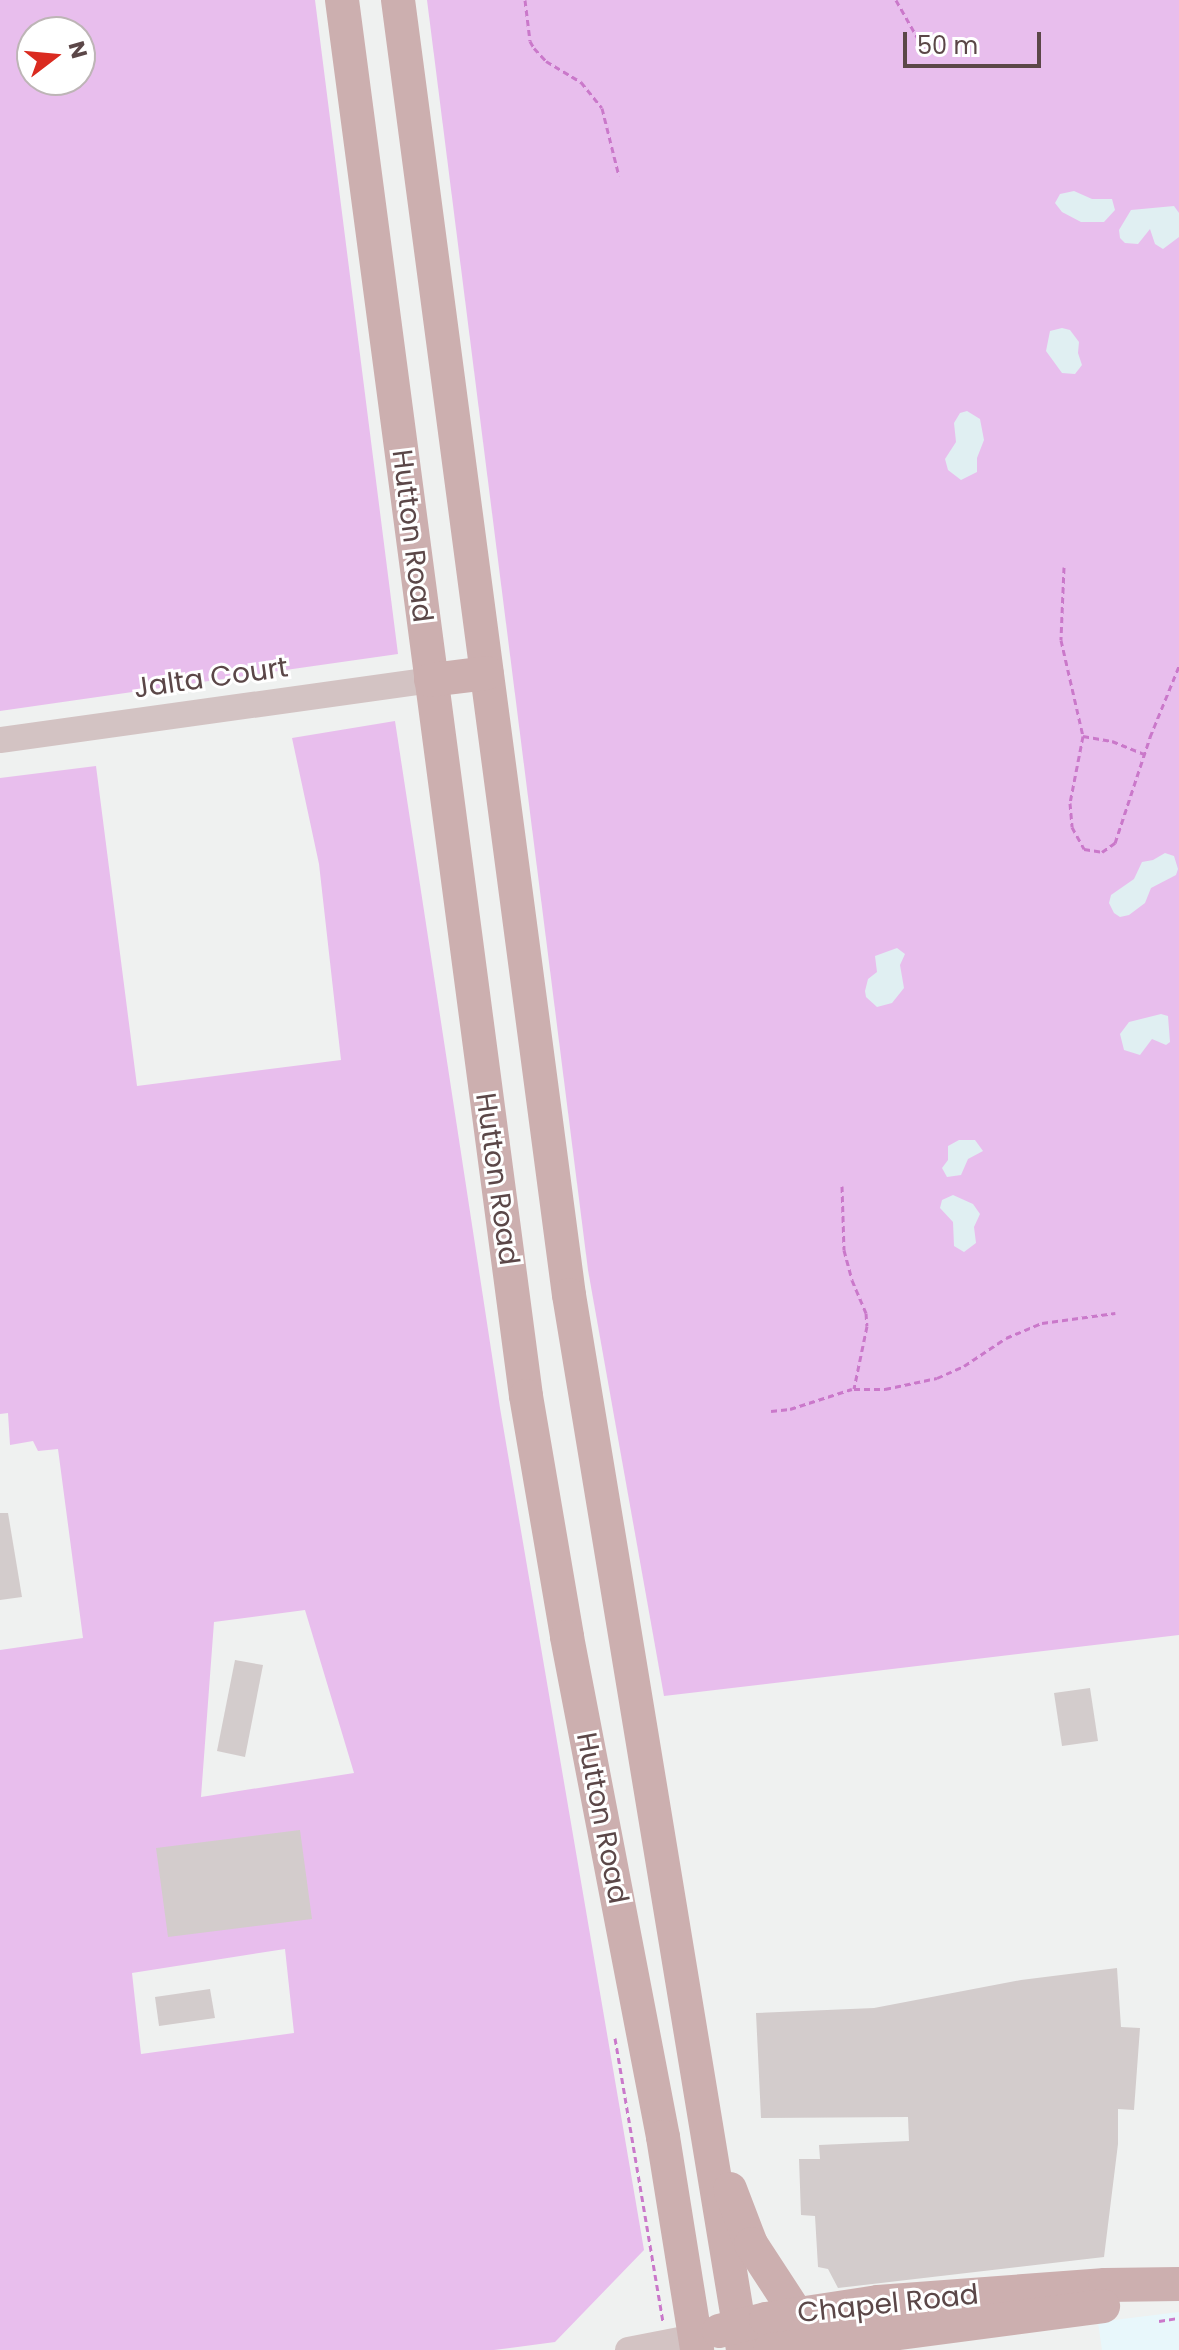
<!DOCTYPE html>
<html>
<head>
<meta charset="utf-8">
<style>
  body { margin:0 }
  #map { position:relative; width:1179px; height:2350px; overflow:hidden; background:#eff1f0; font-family:Poppins,sans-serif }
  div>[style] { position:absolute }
  .commercial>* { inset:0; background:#e8f7fb }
  .green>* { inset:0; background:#e8beed }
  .sand>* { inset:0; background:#e0eff2 }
  .building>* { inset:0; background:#d3cccc }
  .path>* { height:3px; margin-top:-1.5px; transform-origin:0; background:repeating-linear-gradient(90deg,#ca78ca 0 6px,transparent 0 10px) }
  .minor>* { height:26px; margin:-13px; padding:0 13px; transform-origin:13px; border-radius:13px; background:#d3c3c3 }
  .major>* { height:34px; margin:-17px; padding:0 17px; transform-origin:17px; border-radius:17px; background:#ccafaf }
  span { translate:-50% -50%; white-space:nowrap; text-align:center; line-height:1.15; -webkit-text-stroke:6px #fff; paint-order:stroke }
  .street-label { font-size:28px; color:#5b4748 }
  .north { position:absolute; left:16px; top:16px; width:80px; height:80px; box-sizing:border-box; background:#fff; border:2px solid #bdb5b6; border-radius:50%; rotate:74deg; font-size:22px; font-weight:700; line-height:32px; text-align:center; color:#5b4748 }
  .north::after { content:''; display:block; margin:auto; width:28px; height:36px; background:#da2b20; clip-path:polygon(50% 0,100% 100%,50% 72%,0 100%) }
  .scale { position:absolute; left:903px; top:32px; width:138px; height:36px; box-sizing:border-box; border:4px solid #5b4748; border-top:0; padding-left:10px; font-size:24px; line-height:28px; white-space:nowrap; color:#5b4748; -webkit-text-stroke:6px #fff; paint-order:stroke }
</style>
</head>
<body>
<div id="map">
  <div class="commercial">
    <div style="clip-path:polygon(1179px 2312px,1179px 2350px,1102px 2350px,1098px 2322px)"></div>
  </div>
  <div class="green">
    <div style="clip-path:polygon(evenodd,0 0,315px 0,398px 654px,0 711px,0 0,32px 32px,80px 32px,80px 80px,32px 80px,32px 32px)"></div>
    <div style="clip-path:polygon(427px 0,1179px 0,1179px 1635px,664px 1696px,588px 1270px)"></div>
    <div style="clip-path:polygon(evenodd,395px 721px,500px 1408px,644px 2250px,555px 2342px,494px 2350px,0 2350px,0 1650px,83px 1638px,58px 1449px,38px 1451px,33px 1441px,10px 1445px,8px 1413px,0 1414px,0 778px,96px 766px,137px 1086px,341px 1060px,319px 864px,292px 738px,395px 721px,305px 1610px,354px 1773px,201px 1797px,214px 1622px,305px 1610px,395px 721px,285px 1949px,294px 2033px,141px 2054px,132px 1973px,285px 1949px)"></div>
  </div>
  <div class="sand">
    <div style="clip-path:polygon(1074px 191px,1092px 199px,1112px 199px,1115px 210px,1104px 222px,1081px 222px,1062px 212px,1055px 203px,1060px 194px)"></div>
    <div style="clip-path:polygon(1174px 206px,1179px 213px,1179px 237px,1163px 249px,1155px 244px,1150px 229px,1138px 244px,1125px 243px,1120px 238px,1119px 230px,1131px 210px)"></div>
    <div style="clip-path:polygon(1062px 328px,1070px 330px,1079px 342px,1078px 353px,1082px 365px,1075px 374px,1062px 373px,1046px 351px,1050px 331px)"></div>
    <div style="clip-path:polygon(967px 411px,980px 419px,984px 440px,977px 458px,977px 472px,961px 480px,948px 470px,945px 459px,956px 442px,954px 423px,960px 413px)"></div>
    <div style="clip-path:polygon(1165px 853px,1174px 856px,1178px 869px,1176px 875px,1151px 888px,1145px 903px,1129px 915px,1120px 917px,1114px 913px,1109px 903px,1111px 895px,1134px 879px,1142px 862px,1153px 860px)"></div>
    <div style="clip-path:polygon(897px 948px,905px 954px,900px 965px,904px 988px,892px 1003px,877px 1007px,866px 997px,865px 991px,868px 979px,877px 972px,875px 956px)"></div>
    <div style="clip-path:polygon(1161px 1014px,1168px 1016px,1170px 1042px,1166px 1045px,1152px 1039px,1140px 1055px,1124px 1050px,1120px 1034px,1129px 1022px)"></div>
    <div style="clip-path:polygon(959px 1140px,975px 1140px,983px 1151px,968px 1159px,961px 1175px,947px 1177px,942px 1168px,948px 1160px,948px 1146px)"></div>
    <div style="clip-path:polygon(953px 1195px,973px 1204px,980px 1214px,974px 1227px,976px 1243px,964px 1252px,954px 1246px,953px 1222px,940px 1208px,942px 1200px)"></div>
  </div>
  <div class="building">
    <div style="clip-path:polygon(0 1513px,8px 1513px,22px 1597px,0 1600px)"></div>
    <div style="clip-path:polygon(235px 1660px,263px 1665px,245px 1757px,217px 1751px)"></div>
    <div style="clip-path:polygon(1090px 1688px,1098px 1741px,1062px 1746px,1054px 1693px)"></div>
    <div style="clip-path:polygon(300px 1830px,312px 1919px,168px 1937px,156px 1848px)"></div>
    <div style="clip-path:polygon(1117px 1968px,1121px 2027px,1140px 2028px,1134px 2110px,1118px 2109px,1118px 2144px,1104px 2257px,838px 2288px,828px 2269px,818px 2267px,815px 2216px,801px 2215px,799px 2159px,820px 2159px,819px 2145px,909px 2141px,908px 2117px,761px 2118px,756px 2013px,874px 2008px,1021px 1980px)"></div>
    <div style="clip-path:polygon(210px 1989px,215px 2018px,159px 2026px,155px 1997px)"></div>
  </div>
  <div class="path">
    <div style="left:525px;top:0;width:41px;rotate:83deg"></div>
    <div style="left:530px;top:41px;width:8px;rotate:60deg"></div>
    <div style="left:534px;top:48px;width:18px;rotate:47deg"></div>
    <div style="left:546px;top:61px;width:41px;rotate:31deg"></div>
    <div style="left:581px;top:82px;width:33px;rotate:51deg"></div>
    <div style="left:602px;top:108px;width:70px;rotate:76deg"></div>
    <div style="left:896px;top:0;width:51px;rotate:60.4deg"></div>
    <div style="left:1064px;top:567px;width:73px;rotate:92.4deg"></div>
    <div style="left:1061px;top:640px;width:98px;rotate:77.1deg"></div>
    <div style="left:1083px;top:736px;width:68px;rotate:101deg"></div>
    <div style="left:1070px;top:803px;width:24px;rotate:85deg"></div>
    <div style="left:1072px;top:827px;width:25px;rotate:61deg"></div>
    <div style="left:1084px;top:849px;width:18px;rotate:9deg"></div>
    <div style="left:1102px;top:852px;width:16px;rotate:-35deg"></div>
    <div style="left:1115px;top:843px;width:112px;rotate:-71.7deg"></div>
    <div style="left:1150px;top:737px;width:77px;rotate:-67.8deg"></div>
    <div style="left:1083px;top:736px;width:29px;rotate:10deg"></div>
    <div style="left:1112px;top:741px;width:35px;rotate:22deg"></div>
    <div style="left:842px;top:1186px;width:64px;rotate:88.2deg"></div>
    <div style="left:844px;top:1250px;width:31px;rotate:75deg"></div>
    <div style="left:852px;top:1280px;width:36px;rotate:67deg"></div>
    <div style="left:866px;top:1313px;width:13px;rotate:86deg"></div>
    <div style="left:867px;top:1326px;width:64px;rotate:101.7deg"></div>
    <div style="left:854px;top:1389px;width:31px"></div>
    <div style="left:885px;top:1389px;width:53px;rotate:-11.9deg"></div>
    <div style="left:937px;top:1378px;width:30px;rotate:-24deg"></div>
    <div style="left:964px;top:1366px;width:50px;rotate:-33.7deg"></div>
    <div style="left:1006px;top:1338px;width:39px;rotate:-23deg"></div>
    <div style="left:1042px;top:1323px;width:74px;rotate:-7.8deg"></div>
    <div style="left:771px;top:1411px;width:19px;rotate:-6deg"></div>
    <div style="left:790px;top:1409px;width:65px;rotate:-17.9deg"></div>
    <div style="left:615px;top:2038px;width:288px;rotate:80.4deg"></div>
    <div style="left:1159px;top:2321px;width:20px;rotate:-9deg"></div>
  </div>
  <div class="minor">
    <div style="left:0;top:740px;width:435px;rotate:-7.9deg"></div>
    <div style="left:628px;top:2350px;width:68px;rotate:-11deg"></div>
  </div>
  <div class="major">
    <div style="left:342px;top:0;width:1408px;rotate:82.49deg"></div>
    <div style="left:526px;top:1396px;width:244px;rotate:80.3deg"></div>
    <div style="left:567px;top:1637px;width:509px;rotate:79.13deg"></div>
    <div style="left:663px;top:2137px;width:216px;rotate:80.9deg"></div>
    <div style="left:398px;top:0;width:1306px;rotate:82.48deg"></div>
    <div style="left:569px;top:1295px;width:1069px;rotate:80.63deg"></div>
    <div style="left:431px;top:680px;width:56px;rotate:-7.1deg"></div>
    <div style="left:730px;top:2189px;width:59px;rotate:69.1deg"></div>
    <div style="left:751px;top:2244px;width:82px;rotate:56.9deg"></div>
    <div style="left:719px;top:2331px;width:49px;rotate:-14.3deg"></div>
    <div style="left:766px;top:2319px;width:113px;rotate:-8.6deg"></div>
    <div style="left:878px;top:2302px;width:228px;rotate:-4.3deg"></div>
    <div style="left:1105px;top:2285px;width:74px;rotate:-0.8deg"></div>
    <div style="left:770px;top:2350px;width:336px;rotate:-7.5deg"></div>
  </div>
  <div class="street-label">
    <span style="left:412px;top:536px;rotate:83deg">Hutton Road</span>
    <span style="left:211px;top:678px;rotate:-8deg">Jalta Court</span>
    <span style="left:497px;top:1179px;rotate:82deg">Hutton Road</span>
    <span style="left:602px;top:1818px;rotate:79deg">Hutton Road</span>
    <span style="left:888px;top:2304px;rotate:-6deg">Chapel Road</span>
  </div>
  <div class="north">N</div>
  <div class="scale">50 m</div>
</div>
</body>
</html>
